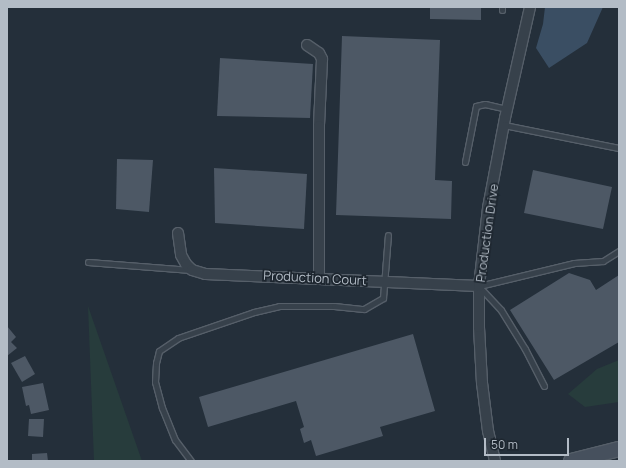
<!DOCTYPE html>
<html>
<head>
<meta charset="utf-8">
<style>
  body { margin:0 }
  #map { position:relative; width:626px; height:468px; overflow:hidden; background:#242f3a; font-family:Manrope,sans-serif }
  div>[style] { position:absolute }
  .green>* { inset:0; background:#273c3c }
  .water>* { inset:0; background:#3a4e63 }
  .building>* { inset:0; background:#4d5865 }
  .roads { filter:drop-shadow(1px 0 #565f69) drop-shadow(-1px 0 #565f69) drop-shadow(0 1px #565f69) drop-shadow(0 -1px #565f69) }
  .lane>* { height:5px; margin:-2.5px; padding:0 2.5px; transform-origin:2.5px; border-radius:2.5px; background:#37414b }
  .street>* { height:10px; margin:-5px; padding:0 5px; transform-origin:5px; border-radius:5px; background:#37414b }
  .secondary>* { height:14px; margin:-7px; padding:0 7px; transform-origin:7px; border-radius:7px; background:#46505d }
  span { translate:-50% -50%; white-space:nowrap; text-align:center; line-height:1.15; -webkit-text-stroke:3.5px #1d262f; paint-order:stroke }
  .street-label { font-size:13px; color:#b3bcc6 }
  .frame { position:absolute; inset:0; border:8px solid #b3bcc6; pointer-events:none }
  .scale { position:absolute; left:484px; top:438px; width:85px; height:18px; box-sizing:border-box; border:2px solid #b3bcc6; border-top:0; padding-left:5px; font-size:12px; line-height:14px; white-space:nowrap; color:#b3bcc6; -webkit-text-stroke:3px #1d262f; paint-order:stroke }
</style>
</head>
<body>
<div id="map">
  <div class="green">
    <div style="clip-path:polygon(88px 306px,142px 461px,94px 461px)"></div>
    <div style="clip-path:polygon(619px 360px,619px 402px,585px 407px,568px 394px,597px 369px)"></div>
  </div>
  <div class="water">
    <div style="clip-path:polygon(545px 7px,603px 7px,587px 43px,549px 68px,536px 48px,543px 24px)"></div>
  </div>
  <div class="building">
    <div style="clip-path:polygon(430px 7px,481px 7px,481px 20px,430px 19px)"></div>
    <div style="clip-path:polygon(342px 36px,440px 40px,435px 180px,452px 181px,451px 219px,336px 215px)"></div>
    <div style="clip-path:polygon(220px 58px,313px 64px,310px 118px,217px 116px)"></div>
    <div style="clip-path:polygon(117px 159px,153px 160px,149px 212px,116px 209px)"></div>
    <div style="clip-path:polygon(214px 168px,307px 174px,304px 229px,215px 223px)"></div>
    <div style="clip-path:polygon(533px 170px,612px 187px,603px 229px,524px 213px)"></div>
    <div style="clip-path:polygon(569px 273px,590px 280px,596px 290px,619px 275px,619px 342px,554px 380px,510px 310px)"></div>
    <div style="clip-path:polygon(7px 326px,16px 337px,11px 342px,17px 348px,7px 356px)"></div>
    <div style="clip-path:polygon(413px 334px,435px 411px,380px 427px,383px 436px,316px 456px,311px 440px,304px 443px,300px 429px,304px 427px,296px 401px,208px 427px,199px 397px)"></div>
    <div style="clip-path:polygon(25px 356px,35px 374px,22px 382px,11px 363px)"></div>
    <div style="clip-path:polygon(43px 383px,49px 410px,31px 414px,29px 405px,26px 406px,22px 387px)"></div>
    <div style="clip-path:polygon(29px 419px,44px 419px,43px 437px,28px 436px)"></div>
    <div style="clip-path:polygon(47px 453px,48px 461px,32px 461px,32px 454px)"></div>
  </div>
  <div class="roads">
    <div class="lane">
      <div style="left:502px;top:10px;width:3px;rotate:-90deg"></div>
      <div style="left:504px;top:125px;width:117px;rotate:11.3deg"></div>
      <div style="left:465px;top:162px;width:57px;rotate:-78.9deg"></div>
      <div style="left:476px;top:106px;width:9px;rotate:-13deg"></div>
      <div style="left:485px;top:104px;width:23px;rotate:13deg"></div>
      <div style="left:88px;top:262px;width:103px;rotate:4.4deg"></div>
      <div style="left:544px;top:386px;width:42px;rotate:-117.2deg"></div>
      <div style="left:525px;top:349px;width:46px;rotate:-121.6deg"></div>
      <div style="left:501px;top:310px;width:33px;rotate:-133deg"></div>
      <div style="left:479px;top:286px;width:98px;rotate:-13.6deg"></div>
      <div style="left:574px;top:263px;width:29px;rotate:-4deg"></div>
      <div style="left:603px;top:261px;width:19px;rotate:-32deg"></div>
      <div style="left:191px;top:461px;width:26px;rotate:-127deg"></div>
      <div style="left:175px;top:440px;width:35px;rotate:-112deg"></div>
      <div style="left:162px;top:408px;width:27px;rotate:-105deg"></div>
      <div style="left:155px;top:382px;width:19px;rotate:-87deg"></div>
      <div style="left:156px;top:363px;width:12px;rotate:-76deg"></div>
      <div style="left:159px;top:351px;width:23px;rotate:-34deg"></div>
      <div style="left:178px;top:338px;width:80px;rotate:-18.9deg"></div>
      <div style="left:254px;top:312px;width:26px;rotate:-13deg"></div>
      <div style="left:279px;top:306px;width:55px"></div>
      <div style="left:334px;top:306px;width:30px;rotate:6deg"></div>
      <div style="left:364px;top:309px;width:22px;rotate:-30deg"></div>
      <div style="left:383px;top:298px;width:63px;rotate:-85.5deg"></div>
    </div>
    <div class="street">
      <div style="left:307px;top:45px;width:14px;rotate:34deg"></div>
      <div style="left:319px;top:53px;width:7px;rotate:63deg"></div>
      <div style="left:322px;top:59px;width:67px;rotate:92.6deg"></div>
      <div style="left:319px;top:126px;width:152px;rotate:90deg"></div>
      <div style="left:178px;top:233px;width:22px;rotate:82deg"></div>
      <div style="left:181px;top:255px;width:10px;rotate:61deg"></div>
      <div style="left:186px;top:264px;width:8px;rotate:45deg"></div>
      <div style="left:192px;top:270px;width:14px;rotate:17deg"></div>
      <div style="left:205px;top:274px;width:274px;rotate:2.5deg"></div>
      <div style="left:495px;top:461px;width:31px;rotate:-103deg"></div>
      <div style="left:488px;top:431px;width:48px;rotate:-97.1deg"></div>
      <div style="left:482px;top:383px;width:56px;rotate:-93.1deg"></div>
      <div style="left:479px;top:327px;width:41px;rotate:-90deg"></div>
      <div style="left:479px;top:286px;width:79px;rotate:-83.4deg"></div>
      <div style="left:488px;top:208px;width:92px;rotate:-79.3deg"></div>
      <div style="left:505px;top:118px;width:114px;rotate:-77.3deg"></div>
    </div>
    <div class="secondary">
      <div style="left:571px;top:461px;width:49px;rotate:-14deg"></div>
    </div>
  </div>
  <div class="street-label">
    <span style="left:487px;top:233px;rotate:-82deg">Production Drive</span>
    <span style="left:315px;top:278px;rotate:3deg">Production Court</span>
  </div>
  <div class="frame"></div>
  <div class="scale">50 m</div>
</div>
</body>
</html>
